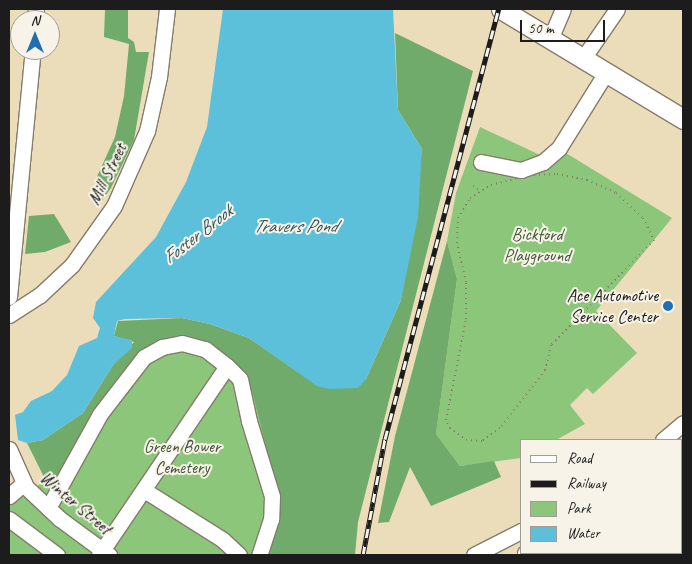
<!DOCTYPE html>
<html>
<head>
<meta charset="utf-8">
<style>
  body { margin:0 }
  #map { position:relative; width:692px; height:564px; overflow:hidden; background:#ecddba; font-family:Caveat,sans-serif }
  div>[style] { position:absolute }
  .green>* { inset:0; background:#8cc67b }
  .forest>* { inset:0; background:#71ab6b }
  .water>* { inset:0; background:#5dc0db }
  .path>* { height:2px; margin-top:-1px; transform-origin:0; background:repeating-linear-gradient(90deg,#847c6b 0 1px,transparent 0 5px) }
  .roads { filter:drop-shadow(1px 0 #847c6b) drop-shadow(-1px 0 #847c6b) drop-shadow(0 1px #847c6b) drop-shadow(0 -1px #847c6b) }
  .minor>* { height:15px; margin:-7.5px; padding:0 7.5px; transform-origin:7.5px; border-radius:7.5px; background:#fff }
  .major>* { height:19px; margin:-9.5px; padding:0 9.5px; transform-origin:9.5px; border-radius:9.5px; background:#fff }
  .rail>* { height:5px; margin-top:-2.5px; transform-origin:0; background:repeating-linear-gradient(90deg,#f7f3e8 0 9px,#1c1c1c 0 18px); box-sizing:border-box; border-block:1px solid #1c1c1c }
  .dots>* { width:14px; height:14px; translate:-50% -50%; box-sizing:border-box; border:2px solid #f7f3e8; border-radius:50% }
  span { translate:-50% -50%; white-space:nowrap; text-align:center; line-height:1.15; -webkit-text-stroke:4px #f7f3e8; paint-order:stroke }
  .street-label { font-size:18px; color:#1c1c1c }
  .park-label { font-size:18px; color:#43583d }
  .poi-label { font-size:18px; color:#1c1c1c }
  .right { translate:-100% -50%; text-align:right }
  .water-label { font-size:19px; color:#33555f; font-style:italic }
  .frame { position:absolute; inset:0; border:10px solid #1c1c1c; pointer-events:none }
  .legend { position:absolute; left:520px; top:439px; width:162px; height:115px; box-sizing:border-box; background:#f7f3e8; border:1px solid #9f9d96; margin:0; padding:6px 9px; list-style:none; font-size:15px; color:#1c1c1c }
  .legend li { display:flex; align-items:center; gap:10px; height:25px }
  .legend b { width:25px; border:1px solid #9f9d96 }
  .north { position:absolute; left:10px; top:10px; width:50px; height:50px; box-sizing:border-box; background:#f7f3e8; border:1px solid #9f9d96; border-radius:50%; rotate:0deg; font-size:14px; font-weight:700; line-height:20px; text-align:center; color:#1c1c1c }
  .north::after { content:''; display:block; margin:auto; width:18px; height:22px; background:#1f6fb2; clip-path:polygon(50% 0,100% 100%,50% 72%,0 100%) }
  .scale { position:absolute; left:520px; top:20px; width:85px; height:22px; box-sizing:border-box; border:2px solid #1c1c1c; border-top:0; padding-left:6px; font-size:15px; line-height:18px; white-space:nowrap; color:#1c1c1c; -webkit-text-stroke:4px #f7f3e8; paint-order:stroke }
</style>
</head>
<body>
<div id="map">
  <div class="green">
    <div style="clip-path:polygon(480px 127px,555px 162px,561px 150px,672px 218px,596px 311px,637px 353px,593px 394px,587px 388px,570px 405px,585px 424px,556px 440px,521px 440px,521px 458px,460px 466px,436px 434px,457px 279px,447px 241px,456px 193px)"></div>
    <div style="clip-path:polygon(187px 332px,265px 394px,281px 555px,9px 555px,9px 498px,26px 494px,40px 484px,109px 391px)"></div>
  </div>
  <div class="forest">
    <div style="clip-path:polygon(105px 9px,128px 9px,128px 38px,134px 42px,136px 52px,149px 52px,134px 140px,111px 188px,100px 203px,95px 181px,115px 137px,124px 96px,129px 44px,104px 37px)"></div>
    <div style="clip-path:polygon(395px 33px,473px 71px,358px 522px,355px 555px,266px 555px,275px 533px,279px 498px,253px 394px,244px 375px,216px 349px,153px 346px,61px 475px,52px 482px,46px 481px,27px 443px,43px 440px,83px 413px,113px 365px,134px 342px,114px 336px,118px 321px,182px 318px,210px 324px,249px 338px,305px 377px,366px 379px,401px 300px,422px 149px,398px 110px)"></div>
    <div style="clip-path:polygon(54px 214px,71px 242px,45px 252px,25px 254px,29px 216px)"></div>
    <div style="clip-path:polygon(447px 241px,457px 279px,436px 434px,460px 466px,494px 461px,501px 477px,431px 506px,410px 467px,389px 522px,378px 523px,395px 436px)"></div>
  </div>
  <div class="water">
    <div style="clip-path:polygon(223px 9px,393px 9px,398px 110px,422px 149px,418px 217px,401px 300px,366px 379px,358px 388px,329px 389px,317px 386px,249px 338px,210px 324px,182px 318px,125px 319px,117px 321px,114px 336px,132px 340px,132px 348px,113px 365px,83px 413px,43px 440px,27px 443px,18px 440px,15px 415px,23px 412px,31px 401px,52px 391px,67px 375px,79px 346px,97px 338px,100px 328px,93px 318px,96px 302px,156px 237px,186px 182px,207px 127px)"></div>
  </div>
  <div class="path">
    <div style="left:557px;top:174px;width:31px;rotate:11deg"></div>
    <div style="left:587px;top:180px;width:32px;rotate:24deg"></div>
    <div style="left:616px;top:193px;width:37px;rotate:43deg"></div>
    <div style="left:643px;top:218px;width:25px;rotate:63deg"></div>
    <div style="left:654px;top:240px;width:147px;rotate:134.4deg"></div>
    <div style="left:551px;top:345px;width:26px;rotate:103deg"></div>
    <div style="left:545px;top:370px;width:73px;rotate:127.8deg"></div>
    <div style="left:500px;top:428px;width:22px;rotate:144deg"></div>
    <div style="left:482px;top:441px;width:15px;rotate:-176deg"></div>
    <div style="left:467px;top:440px;width:21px;rotate:-145deg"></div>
    <div style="left:450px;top:428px;width:9px;rotate:-117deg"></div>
    <div style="left:446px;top:420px;width:103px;rotate:-78.8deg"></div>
    <div style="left:466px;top:319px;width:37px;rotate:-90deg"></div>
    <div style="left:466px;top:282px;width:40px;rotate:-103deg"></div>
    <div style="left:457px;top:243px;width:25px;rotate:-88deg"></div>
    <div style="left:458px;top:218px;width:23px;rotate:-59deg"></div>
    <div style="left:470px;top:198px;width:25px;rotate:-32deg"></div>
    <div style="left:491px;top:185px;width:39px;rotate:-15deg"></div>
    <div style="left:529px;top:175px;width:28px;rotate:-2deg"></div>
    <div style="left:473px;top:186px;width:6px;rotate:39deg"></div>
  </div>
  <div class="roads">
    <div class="minor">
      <div style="left:35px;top:20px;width:11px;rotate:-85deg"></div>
      <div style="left:551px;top:37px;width:30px;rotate:-67deg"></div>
      <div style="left:584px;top:57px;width:58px;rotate:-55.5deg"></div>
      <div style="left:481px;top:162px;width:41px;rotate:11.3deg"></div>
      <div style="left:521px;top:170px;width:23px;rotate:-20deg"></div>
      <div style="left:543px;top:162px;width:21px;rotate:-41deg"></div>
      <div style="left:559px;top:148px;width:91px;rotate:-58.1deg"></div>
      <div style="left:9px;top:297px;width:248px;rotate:-84.5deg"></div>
      <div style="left:9px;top:315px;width:37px;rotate:-33deg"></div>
      <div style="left:40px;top:295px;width:44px;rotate:-43.2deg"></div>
      <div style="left:72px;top:265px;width:72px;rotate:-54.6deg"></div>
      <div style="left:114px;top:206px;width:82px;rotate:-66.3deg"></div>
      <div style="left:147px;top:131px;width:55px;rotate:-77.5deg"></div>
      <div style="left:159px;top:77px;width:68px;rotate:-83.3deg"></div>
      <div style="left:663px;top:440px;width:26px;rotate:-40deg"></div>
      <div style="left:9px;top:449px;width:42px;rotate:65.9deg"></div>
      <div style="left:26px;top:487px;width:47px;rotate:43.3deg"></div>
      <div style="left:60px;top:519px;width:61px;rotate:36.3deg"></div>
      <div style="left:144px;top:490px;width:93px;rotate:32.3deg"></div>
      <div style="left:223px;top:540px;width:22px;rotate:43deg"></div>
      <div style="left:9px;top:496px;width:20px;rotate:-41deg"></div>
      <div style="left:48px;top:508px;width:107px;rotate:-61deg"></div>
      <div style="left:100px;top:414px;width:72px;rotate:-52.3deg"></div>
      <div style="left:144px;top:357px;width:21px;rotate:-29deg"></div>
      <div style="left:162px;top:347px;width:20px;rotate:-11deg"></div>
      <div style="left:182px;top:343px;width:24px;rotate:15deg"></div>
      <div style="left:205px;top:349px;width:28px;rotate:38deg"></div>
      <div style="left:681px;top:518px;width:4px;rotate:63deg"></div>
      <div style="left:9px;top:519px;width:60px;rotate:36.9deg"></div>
      <div style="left:525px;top:553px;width:2px;rotate:63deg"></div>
      <div style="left:99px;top:555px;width:228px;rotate:-55.9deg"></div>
      <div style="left:227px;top:366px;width:18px;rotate:45deg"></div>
      <div style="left:240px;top:379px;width:43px;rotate:77.9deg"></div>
      <div style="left:249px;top:421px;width:78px;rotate:73deg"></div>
      <div style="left:272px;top:496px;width:23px;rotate:92deg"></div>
      <div style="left:271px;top:519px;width:38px;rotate:108deg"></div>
      <div style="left:474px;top:555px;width:53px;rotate:-27.1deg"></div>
    </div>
    <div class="major">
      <div style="left:501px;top:9px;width:213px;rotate:31.1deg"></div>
    </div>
  </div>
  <div class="rail">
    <div style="left:363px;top:555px;width:118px;rotate:-79.3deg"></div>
    <div style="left:385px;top:439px;width:445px;rotate:-75.2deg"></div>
  </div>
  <div class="dots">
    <div style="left:668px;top:306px;background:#1f6fb2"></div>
  </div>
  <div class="street-label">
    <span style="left:107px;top:174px;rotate:-64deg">Mill Street</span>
    <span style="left:76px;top:503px;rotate:40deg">Winter Street</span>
  </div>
  <div class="park-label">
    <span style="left:537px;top:245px">Bickford<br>Playground</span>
    <span style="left:182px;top:457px">Green Bower<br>Cemetery</span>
  </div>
  <div class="poi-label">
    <span class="right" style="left:658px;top:306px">Ace Automotive<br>Service Center</span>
  </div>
  <div class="water-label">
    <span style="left:295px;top:227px">Travers Pond</span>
    <span style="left:198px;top:235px;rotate:-38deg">Foster Brook</span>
  </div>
  <div class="frame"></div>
  <ul class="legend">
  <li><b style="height:6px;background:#fff"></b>Road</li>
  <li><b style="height:6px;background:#1c1c1c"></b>Railway</li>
  <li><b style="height:14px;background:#8cc67b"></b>Park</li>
  <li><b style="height:14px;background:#5dc0db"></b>Water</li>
  </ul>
  <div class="north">N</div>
  <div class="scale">50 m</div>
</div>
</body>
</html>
